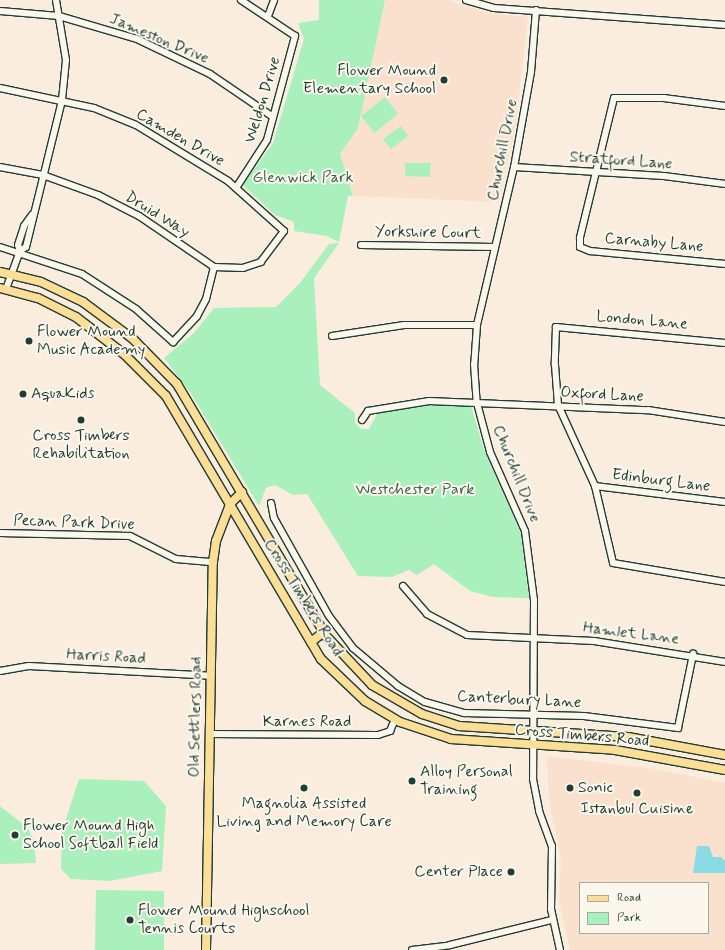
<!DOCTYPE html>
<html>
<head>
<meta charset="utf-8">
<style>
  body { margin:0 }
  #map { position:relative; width:725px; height:950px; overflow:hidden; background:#faedde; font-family:Mynerve,sans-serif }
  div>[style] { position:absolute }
  .built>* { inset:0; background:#f9e1cd }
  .green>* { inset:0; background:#a9f0bd }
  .water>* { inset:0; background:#8adbe3 }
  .roads { filter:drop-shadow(1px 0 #1f3d34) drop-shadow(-1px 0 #1f3d34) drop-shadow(0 1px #1f3d34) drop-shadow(0 -1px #1f3d34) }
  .minor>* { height:6px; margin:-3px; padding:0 3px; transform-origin:3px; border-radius:3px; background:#fbf7ec }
  .major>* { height:8px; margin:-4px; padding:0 4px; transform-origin:4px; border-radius:4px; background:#fcde96 }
  .dots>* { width:11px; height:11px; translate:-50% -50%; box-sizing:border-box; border:2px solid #fbf7ec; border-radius:50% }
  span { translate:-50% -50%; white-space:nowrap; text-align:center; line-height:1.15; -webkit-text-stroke:4px #fbf7ec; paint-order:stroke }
  .street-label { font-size:16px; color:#1f3d34 }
  .poi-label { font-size:16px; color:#1f3d34 }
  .right { translate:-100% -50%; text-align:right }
  .left { translate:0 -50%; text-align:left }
  .park-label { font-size:16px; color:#3b614f }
  .legend { position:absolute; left:579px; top:882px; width:130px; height:52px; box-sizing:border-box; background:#fbf7ec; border:1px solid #a3ada2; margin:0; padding:5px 7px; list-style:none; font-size:12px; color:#1f3d34 }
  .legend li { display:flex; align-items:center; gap:8px; height:20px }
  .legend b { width:20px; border:1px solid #a3ada2 }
</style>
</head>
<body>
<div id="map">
  <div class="built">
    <div style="clip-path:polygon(385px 0,448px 0,488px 13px,528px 17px,516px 123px,499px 202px,353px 196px,340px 154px,358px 128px)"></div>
    <div style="clip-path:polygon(evenodd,547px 756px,655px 769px,725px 783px,725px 950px,570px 950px,559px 901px,561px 857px,549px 801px,547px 756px,580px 883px,708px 883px,708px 933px,580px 933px,580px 883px)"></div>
  </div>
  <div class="green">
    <div style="clip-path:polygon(319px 0,385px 0,358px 128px,340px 154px,353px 196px,348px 196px,339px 242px,327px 236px,294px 231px,294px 222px,275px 215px,243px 185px,273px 143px,304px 39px,298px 23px,319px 20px)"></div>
    <div style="clip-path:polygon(385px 97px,398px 114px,374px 133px,361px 116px)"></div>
    <div style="clip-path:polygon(401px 126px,408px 136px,391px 149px,383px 139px)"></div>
    <div style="clip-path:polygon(405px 163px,431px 163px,430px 177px,405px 176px)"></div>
    <div style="clip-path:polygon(339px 243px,314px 278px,320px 385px,355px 413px,355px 423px,361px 429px,369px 429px,378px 412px,426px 405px,471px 406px,484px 450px,521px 534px,529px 598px,493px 597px,470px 591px,434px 564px,417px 575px,409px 570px,392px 577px,358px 576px,307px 494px,293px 495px,275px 485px,266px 488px,259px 506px,190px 392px,164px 358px,194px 333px,214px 308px,276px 307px,300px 283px,329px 244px)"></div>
    <div style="clip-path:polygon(79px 779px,144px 781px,166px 806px,162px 871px,110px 881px,71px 879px,61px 869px,62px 831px)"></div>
    <div style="clip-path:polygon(0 806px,28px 828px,34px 841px,36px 863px,0 864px)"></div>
    <div style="clip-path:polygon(96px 890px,164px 891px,164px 950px,95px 950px)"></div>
  </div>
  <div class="water">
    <div style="clip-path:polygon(697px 846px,709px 846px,713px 857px,721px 857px,725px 861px,725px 873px,693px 873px)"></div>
  </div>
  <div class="roads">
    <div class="minor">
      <div style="left:466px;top:0;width:29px;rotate:16deg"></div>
      <div style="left:494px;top:8px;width:232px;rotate:4.2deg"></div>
      <div style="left:536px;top:10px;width:62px;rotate:94.6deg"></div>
      <div style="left:531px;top:72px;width:97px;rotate:100.1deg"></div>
      <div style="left:514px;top:167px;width:162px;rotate:103.2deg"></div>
      <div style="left:477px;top:325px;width:39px;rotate:94deg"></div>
      <div style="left:474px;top:364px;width:39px;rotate:86deg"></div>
      <div style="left:477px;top:403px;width:51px;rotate:75.1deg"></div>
      <div style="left:490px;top:452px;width:86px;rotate:66.1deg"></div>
      <div style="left:525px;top:531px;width:70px;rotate:82.6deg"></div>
      <div style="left:534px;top:600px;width:179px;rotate:90.3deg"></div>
      <div style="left:533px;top:779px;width:33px;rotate:79deg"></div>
      <div style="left:539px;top:811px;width:37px;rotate:70deg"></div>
      <div style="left:552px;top:846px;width:63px;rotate:90.9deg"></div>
      <div style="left:551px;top:909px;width:42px;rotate:77.6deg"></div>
      <div style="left:0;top:11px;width:59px;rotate:4.8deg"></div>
      <div style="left:59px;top:16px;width:81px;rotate:16.4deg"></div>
      <div style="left:137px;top:39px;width:81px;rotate:25.6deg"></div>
      <div style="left:210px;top:74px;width:76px;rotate:34.3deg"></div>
      <div style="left:268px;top:16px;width:17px;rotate:-69deg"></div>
      <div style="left:0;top:88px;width:96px;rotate:12deg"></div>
      <div style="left:94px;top:108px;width:45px;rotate:22deg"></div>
      <div style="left:136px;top:125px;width:108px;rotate:31.3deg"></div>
      <div style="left:228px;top:181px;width:75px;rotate:41.8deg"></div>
      <div style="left:284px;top:231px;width:39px;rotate:127deg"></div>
      <div style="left:261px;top:262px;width:19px;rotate:162deg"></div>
      <div style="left:243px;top:268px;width:29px;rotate:-178deg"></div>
      <div style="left:214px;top:267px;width:91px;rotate:-145.8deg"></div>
      <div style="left:139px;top:216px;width:46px;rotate:-152.9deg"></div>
      <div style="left:98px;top:195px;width:59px;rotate:-160deg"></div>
      <div style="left:43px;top:175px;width:44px;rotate:-169.5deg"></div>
      <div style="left:725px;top:106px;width:62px;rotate:-172.5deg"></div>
      <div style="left:664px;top:98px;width:50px;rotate:180deg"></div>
      <div style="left:614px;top:98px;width:144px;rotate:103.7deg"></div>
      <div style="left:580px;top:238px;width:9px;rotate:90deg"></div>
      <div style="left:580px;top:247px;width:11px;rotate:22deg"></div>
      <div style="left:590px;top:251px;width:136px;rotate:5.5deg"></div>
      <div style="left:514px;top:167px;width:150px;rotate:3.4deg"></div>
      <div style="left:664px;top:176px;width:62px;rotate:7.5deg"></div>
      <div style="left:236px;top:188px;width:57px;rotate:-57.1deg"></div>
      <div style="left:267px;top:140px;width:108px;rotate:-74.9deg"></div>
      <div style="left:295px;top:36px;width:65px;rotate:-146.3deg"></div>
      <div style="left:361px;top:245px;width:134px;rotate:0.9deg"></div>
      <div style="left:0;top:247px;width:86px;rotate:18.2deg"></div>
      <div style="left:82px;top:274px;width:64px;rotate:32.9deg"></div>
      <div style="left:136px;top:309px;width:50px;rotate:41.7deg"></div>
      <div style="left:173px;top:342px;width:35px;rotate:-47deg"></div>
      <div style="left:197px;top:316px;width:19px;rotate:-62deg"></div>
      <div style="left:206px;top:299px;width:33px;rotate:-76deg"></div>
      <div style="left:20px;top:251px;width:6px;rotate:-108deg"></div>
      <div style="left:18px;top:245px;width:20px;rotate:-72deg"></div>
      <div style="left:24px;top:226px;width:14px;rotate:-54deg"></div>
      <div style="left:6px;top:289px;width:40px;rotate:-69.8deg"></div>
      <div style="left:20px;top:251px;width:7px;rotate:-34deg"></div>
      <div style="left:26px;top:247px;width:151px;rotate:-76.2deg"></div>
      <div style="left:62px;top:100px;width:40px;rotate:-84.3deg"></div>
      <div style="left:66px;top:60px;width:61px;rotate:-99.5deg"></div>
      <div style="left:332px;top:336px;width:73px;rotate:-8.7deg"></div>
      <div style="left:404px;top:325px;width:73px"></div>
      <div style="left:725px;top:343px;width:170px;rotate:-174.6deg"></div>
      <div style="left:556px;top:327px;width:38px;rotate:92deg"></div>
      <div style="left:555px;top:365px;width:40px;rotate:85.7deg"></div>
      <div style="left:558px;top:405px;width:89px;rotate:65.4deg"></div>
      <div style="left:595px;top:486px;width:79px;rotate:76.8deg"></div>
      <div style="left:613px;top:563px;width:114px;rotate:9.6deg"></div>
      <div style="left:362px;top:420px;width:11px;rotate:-56deg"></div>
      <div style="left:368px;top:411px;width:62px;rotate:-9.3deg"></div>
      <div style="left:429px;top:401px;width:219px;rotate:2.4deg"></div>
      <div style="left:648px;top:410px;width:78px;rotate:8.9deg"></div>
      <div style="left:595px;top:486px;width:131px;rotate:7deg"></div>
      <div style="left:271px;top:503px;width:15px;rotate:79deg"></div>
      <div style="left:274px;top:518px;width:112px;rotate:60.7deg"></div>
      <div style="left:329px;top:616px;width:40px;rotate:53deg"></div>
      <div style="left:353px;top:648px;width:59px;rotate:40.2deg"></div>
      <div style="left:398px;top:686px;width:31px;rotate:31deg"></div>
      <div style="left:425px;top:702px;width:41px;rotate:15.8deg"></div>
      <div style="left:464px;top:713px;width:120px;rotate:1.4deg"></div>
      <div style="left:584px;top:716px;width:95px;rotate:7.3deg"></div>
      <div style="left:678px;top:728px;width:76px;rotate:-78.5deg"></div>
      <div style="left:0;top:533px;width:130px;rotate:1.3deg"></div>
      <div style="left:130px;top:536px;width:51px;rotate:26.6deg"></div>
      <div style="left:176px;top:559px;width:37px;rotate:5deg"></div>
      <div style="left:403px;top:586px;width:37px;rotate:49deg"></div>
      <div style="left:427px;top:614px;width:45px;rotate:27.7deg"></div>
      <div style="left:467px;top:635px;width:127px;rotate:2.7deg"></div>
      <div style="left:594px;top:641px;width:133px;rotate:9.1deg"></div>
      <div style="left:0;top:671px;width:29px;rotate:-10deg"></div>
      <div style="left:29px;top:666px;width:182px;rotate:3.1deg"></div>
      <div style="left:210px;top:734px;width:168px;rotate:0.3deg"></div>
      <div style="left:378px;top:735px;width:13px;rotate:-18deg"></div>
      <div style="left:390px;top:731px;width:13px;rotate:-67deg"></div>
      <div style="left:412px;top:950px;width:38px;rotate:-7deg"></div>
      <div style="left:450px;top:945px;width:105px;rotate:-13.8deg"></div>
    </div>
    <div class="major">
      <div style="left:0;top:272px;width:42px;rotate:13.7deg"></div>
      <div style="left:41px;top:282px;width:47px;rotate:25.5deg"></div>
      <div style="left:83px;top:302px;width:62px;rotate:36.5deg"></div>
      <div style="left:133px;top:339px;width:63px;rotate:45.6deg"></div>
      <div style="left:177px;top:384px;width:293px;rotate:59.4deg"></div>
      <div style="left:326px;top:636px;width:67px;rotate:46.8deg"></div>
      <div style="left:372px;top:685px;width:58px;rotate:30.1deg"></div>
      <div style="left:422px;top:714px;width:39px;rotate:18deg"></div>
      <div style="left:459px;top:726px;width:169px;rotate:3.7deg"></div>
      <div style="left:628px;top:737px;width:99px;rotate:10.5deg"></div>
      <div style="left:0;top:288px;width:39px;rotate:15deg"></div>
      <div style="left:38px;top:298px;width:42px;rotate:26.6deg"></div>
      <div style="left:76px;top:317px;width:61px;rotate:37.6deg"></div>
      <div style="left:124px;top:354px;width:59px;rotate:45deg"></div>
      <div style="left:166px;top:396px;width:305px;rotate:59.5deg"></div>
      <div style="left:321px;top:659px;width:61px;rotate:43.7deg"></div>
      <div style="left:365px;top:701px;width:41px;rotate:31deg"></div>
      <div style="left:400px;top:722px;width:54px;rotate:18.4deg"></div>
      <div style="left:451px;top:739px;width:164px;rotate:3.8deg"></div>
      <div style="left:615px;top:750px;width:112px;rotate:10.3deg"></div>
      <div style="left:311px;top:642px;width:16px;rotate:-38deg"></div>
      <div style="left:206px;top:950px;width:388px;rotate:-89deg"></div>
      <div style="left:213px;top:562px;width:21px;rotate:-82deg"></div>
      <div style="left:216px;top:541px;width:40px;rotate:-69deg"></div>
      <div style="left:230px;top:504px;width:17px;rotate:-45deg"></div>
    </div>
  </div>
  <div class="dots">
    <div style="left:444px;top:80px;background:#1f3d34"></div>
    <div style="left:29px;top:341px;background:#1f3d34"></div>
    <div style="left:23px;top:394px;background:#1f3d34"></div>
    <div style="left:81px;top:420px;background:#1f3d34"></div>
    <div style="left:412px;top:781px;background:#1f3d34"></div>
    <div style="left:304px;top:788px;background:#1f3d34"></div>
    <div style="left:570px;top:788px;background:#1f3d34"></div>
    <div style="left:637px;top:793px;background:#1f3d34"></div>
    <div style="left:15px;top:835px;background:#1f3d34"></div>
    <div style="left:511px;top:872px;background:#1f3d34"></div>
    <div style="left:130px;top:920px;background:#1f3d34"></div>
  </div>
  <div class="street-label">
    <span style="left:159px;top:39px;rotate:23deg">Jameston Drive</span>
    <span style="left:263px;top:100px;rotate:-73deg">Weldon Drive</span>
    <span style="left:180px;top:138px;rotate:30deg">Camden Drive</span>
    <span style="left:503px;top:150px;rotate:-79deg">Churchill Drive</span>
    <span style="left:621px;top:161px;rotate:4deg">Stratford Lane</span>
    <span style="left:157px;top:215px;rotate:32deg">Druid Way</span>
    <span style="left:428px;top:233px;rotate:1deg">Yorkshire Court</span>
    <span style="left:654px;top:243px;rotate:5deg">Carnaby Lane</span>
    <span style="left:642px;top:321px;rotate:5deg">London Lane</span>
    <span style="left:602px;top:395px;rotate:3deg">Oxford Lane</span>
    <span style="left:516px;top:474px;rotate:68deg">Churchill Drive</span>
    <span style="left:661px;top:481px;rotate:7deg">Edinburg Lane</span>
    <span style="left:74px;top:523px;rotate:2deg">Pecan Park Drive</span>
    <span style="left:303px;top:598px;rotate:58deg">Cross Timbers Road</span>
    <span style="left:631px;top:634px;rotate:7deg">Hamlet Lane</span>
    <span style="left:106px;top:657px;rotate:3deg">Harris Road</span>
    <span style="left:519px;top:700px;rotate:3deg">Canterbury Lane</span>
    <span style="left:196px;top:717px;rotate:-89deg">Old Settlers Road</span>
    <span style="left:307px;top:722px">Karnes Road</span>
    <span style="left:582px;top:736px;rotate:5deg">Cross Timbers Road</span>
  </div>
  <div class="poi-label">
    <span class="right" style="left:436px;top:80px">Flower Mound<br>Elementary School</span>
    <span class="left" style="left:37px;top:341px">Flower Mound<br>Music Academy</span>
    <span class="left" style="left:31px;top:394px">AquaKids</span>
    <span style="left:81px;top:445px">Cross Timbers<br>Rehabilitation</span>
    <span class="left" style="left:420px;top:781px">Alloy Personal<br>Training</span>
    <span class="left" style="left:578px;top:788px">Sonic</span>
    <span style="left:304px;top:813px">Magnolia Assisted<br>Living and Memory Care</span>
    <span style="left:637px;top:809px">Istanbul Cuisine</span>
    <span class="left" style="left:23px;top:835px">Flower Mound High<br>School Softball Field</span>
    <span class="right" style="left:503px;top:872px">Center Place</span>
    <span class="left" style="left:138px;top:920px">Flower Mound Highschool<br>Tennis Courts</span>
  </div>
  <div class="park-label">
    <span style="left:303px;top:178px">Glenwick Park</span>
    <span style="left:415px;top:490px">Westchester Park</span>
  </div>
  <ul class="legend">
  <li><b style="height:5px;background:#fcde96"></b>Road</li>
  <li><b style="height:11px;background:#a9f0bd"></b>Park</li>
  </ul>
</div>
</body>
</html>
